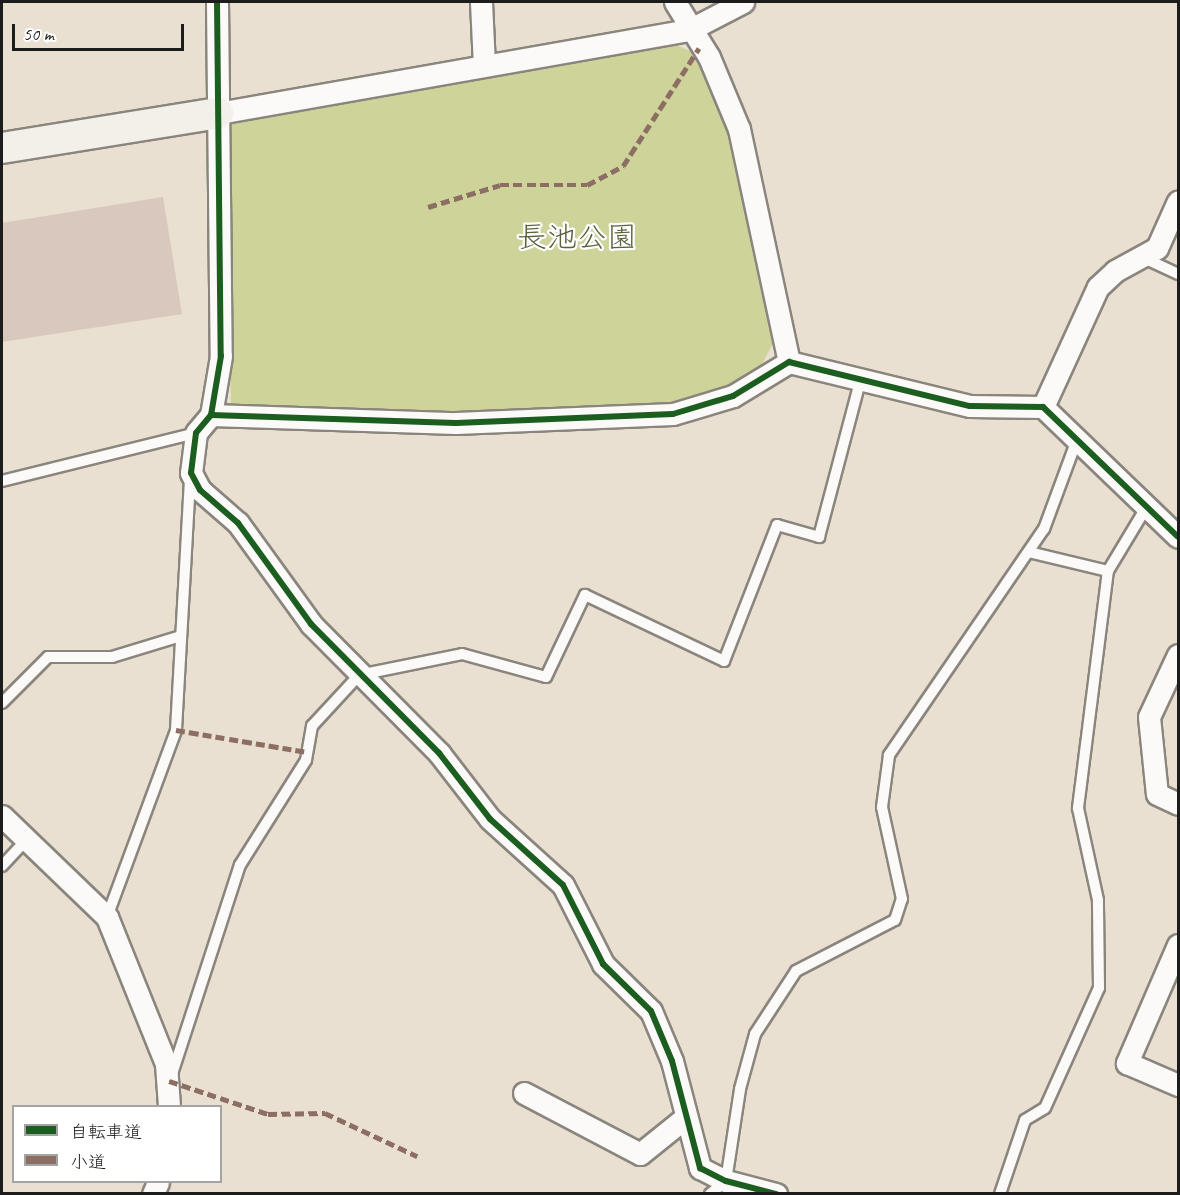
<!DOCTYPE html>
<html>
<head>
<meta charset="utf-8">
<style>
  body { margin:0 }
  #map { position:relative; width:1180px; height:1195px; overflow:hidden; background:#eae0d2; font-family:Caveat,"Klee One",sans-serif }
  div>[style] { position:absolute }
  .green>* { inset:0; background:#ced39a }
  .building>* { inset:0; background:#d8c8bd }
  .roads { filter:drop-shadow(2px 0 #8a857d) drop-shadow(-2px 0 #8a857d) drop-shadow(0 2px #8a857d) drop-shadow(0 -2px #8a857d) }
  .lane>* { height:10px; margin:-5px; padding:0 5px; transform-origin:5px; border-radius:5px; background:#fcfaf8 }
  .street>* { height:21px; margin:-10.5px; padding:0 10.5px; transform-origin:10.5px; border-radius:10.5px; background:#fcfaf8 }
  .secondary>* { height:30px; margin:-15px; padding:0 15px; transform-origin:15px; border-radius:15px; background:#f3f0ea }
  .quiet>* { height:4.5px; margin-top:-2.25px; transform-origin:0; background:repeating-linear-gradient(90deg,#8d6e63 0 9px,transparent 0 13.5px) }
  .cycleway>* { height:6px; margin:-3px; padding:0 3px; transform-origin:3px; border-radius:3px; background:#1b5e20 }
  span { translate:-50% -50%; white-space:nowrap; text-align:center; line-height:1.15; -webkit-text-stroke:4.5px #fff; paint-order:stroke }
  .park-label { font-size:30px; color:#5a613c }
  .frame { position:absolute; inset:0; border:3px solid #1c1c1c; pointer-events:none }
  .legend { position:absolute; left:12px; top:1105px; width:210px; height:78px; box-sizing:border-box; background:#fff; border:2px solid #a4a4a4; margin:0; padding:8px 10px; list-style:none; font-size:18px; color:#1c1c1c }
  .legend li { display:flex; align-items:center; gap:12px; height:30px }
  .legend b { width:30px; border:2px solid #a4a4a4 }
  .scale { position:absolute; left:12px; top:24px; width:172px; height:27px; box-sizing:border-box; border:3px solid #1c1c1c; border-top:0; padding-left:8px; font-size:18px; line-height:21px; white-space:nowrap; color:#1c1c1c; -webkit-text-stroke:4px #fff; paint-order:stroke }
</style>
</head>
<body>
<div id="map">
  <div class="green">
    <div style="clip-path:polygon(672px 43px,703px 57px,733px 131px,777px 336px,761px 366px,730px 388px,671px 407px,516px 414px,231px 406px,226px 125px)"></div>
  </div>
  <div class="building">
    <div style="clip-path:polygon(163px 197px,182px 314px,2px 342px,2px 223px)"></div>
  </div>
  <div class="roads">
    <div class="lane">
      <div style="left:1144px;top:258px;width:38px;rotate:25deg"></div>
      <div style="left:2px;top:481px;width:200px;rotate:-13.9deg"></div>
      <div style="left:1029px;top:552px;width:81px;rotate:13.5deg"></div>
      <div style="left:2px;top:703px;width:65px;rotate:-45deg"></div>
      <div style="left:48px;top:657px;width:64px"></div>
      <div style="left:112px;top:657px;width:72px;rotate:-16.9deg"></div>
      <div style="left:2px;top:866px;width:37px;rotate:-47deg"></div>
      <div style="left:107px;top:917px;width:199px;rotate:-69.7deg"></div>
      <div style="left:176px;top:730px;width:251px;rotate:-86.8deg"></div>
      <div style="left:172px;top:1074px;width:220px;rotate:-72deg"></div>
      <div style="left:240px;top:865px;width:124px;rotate:-57.8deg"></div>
      <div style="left:306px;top:760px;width:35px;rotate:-80deg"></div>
      <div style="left:312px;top:726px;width:69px;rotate:-47.3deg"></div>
      <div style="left:359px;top:675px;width:105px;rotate:-11.5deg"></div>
      <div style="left:462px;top:654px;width:87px;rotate:15.3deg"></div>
      <div style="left:546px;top:677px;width:91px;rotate:-64.6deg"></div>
      <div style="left:585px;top:595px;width:154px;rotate:25.4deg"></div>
      <div style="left:724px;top:661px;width:146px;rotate:-68.7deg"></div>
      <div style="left:777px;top:525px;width:44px;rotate:15.9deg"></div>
      <div style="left:819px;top:537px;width:160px;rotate:-75.2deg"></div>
      <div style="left:710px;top:1194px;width:21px;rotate:-39deg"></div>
      <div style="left:726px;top:1181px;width:93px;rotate:-81.3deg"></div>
      <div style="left:740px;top:1089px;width:57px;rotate:-74.7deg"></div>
      <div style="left:755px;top:1034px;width:75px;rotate:-56.9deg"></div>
      <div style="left:796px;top:971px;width:111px;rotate:-27.3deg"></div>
      <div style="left:895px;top:920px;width:22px;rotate:-72deg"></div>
      <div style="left:902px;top:899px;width:94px;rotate:-102.3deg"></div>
      <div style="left:882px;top:807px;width:52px;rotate:-82.3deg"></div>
      <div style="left:889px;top:755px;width:274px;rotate:-55.6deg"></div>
      <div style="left:1044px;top:529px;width:98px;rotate:-69.7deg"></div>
      <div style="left:1000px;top:1194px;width:78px;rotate:-71.3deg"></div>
      <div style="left:1025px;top:1120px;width:23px;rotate:-31deg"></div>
      <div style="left:1045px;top:1108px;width:132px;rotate:-65.8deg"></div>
      <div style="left:1099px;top:988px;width:88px;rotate:-90.7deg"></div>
      <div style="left:1098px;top:900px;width:94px;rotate:-102.3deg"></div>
      <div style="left:1078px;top:808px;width:239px;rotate:-82.8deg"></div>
      <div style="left:1108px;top:571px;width:76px;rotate:-59deg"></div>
    </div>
    <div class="street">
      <div style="left:217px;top:2px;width:354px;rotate:89.4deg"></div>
      <div style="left:221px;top:356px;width:60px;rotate:99.6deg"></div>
      <div style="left:211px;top:415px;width:23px;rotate:130deg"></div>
      <div style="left:196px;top:433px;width:40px;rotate:97.1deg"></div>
      <div style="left:191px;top:473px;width:19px;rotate:62deg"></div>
      <div style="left:200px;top:490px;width:50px;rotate:41deg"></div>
      <div style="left:238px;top:523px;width:125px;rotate:54.1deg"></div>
      <div style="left:311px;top:624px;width:182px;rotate:45.2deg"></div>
      <div style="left:439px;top:753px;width:83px;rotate:52.3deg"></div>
      <div style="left:490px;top:819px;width:98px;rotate:42.1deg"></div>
      <div style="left:563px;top:885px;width:89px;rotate:63.1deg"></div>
      <div style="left:603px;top:964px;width:67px;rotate:44.4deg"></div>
      <div style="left:651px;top:1011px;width:54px;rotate:67.2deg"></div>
      <div style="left:672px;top:1061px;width:111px;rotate:75.3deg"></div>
      <div style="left:700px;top:1168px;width:29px;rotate:27deg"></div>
      <div style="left:726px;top:1181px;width:52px;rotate:14.6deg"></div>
      <div style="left:481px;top:2px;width:63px;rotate:87.3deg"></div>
      <div style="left:675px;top:2px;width:65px;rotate:58.3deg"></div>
      <div style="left:709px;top:57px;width:78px;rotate:67.4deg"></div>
      <div style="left:739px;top:129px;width:238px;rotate:77.9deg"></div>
      <div style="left:218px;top:113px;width:478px;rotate:-10deg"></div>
      <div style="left:689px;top:30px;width:61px;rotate:-27.4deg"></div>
      <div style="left:1043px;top:407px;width:132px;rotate:-65.4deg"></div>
      <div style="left:1098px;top:287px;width:23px;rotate:-43deg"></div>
      <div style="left:1115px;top:271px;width:48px;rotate:-28.7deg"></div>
      <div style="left:1157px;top:248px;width:51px;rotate:-65.9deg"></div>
      <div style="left:211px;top:415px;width:245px;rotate:1.9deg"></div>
      <div style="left:456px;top:423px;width:217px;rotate:-2.4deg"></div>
      <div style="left:673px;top:414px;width:63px;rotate:-16.7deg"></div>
      <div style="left:733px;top:396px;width:66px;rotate:-31.3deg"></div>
      <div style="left:789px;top:362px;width:186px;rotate:13.7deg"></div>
      <div style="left:970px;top:406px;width:73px;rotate:0.8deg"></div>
      <div style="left:1043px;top:407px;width:187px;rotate:43.9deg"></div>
      <div style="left:1178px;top:655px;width:68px;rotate:115.1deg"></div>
      <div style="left:1149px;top:717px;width:77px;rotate:84.1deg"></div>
      <div style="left:1157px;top:794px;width:23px;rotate:25deg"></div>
      <div style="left:2px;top:816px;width:146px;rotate:43.9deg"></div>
      <div style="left:107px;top:917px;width:158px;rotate:68.1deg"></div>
      <div style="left:166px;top:1064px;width:42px;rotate:85.9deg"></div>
      <div style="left:1178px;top:945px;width:129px;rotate:113.4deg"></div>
      <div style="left:1127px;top:1063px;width:56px;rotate:23.3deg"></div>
      <div style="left:524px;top:1093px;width:131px;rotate:27.7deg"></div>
      <div style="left:640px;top:1154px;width:59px;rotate:-38.8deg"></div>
      <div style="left:153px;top:1194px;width:13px;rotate:-67deg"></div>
    </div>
    <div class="secondary">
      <div style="left:2px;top:148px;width:219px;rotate:-9.2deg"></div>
    </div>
  </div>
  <div class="quiet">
    <div style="left:428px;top:207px;width:75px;rotate:-17deg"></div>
    <div style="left:500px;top:185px;width:87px"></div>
    <div style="left:587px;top:185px;width:41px;rotate:-27.8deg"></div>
    <div style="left:623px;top:166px;width:140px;rotate:-57.2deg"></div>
    <div style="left:176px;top:730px;width:133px;rotate:9.5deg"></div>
    <div style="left:169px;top:1081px;width:104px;rotate:18.4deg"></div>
    <div style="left:268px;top:1114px;width:57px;rotate:-1deg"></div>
    <div style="left:325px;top:1113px;width:102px;rotate:25.1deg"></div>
  </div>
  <div class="cycleway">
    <div style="left:217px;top:2px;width:354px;rotate:89.4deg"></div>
    <div style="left:221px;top:356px;width:60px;rotate:99.6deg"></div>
    <div style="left:211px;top:415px;width:23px;rotate:130deg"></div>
    <div style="left:196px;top:433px;width:40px;rotate:97.1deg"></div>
    <div style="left:191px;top:473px;width:19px;rotate:62deg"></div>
    <div style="left:200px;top:490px;width:50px;rotate:41deg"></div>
    <div style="left:238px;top:523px;width:125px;rotate:54.1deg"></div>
    <div style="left:311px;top:624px;width:182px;rotate:45.2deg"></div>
    <div style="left:439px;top:753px;width:83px;rotate:52.3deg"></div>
    <div style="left:490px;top:819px;width:98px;rotate:42.1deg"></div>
    <div style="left:563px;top:885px;width:89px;rotate:63.1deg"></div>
    <div style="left:603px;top:964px;width:67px;rotate:44.4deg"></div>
    <div style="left:651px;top:1011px;width:54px;rotate:67.2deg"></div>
    <div style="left:672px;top:1061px;width:111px;rotate:75.3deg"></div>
    <div style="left:700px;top:1168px;width:29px;rotate:27deg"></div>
    <div style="left:726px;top:1181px;width:52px;rotate:14.6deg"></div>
    <div style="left:211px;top:415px;width:245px;rotate:1.9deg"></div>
    <div style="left:456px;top:423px;width:217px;rotate:-2.4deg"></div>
    <div style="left:673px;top:414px;width:63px;rotate:-16.7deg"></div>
    <div style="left:733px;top:396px;width:66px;rotate:-31.3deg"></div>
    <div style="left:789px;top:362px;width:186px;rotate:13.7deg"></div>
    <div style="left:970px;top:406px;width:73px;rotate:0.8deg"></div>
    <div style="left:1043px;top:407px;width:187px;rotate:43.9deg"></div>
  </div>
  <div class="park-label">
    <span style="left:577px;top:237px">長池公園</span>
  </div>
  <div class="frame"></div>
  <ul class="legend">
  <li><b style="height:8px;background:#1b5e20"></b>自転車道</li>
  <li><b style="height:8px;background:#8d6e63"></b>小道</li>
  </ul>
  <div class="scale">50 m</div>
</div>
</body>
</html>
